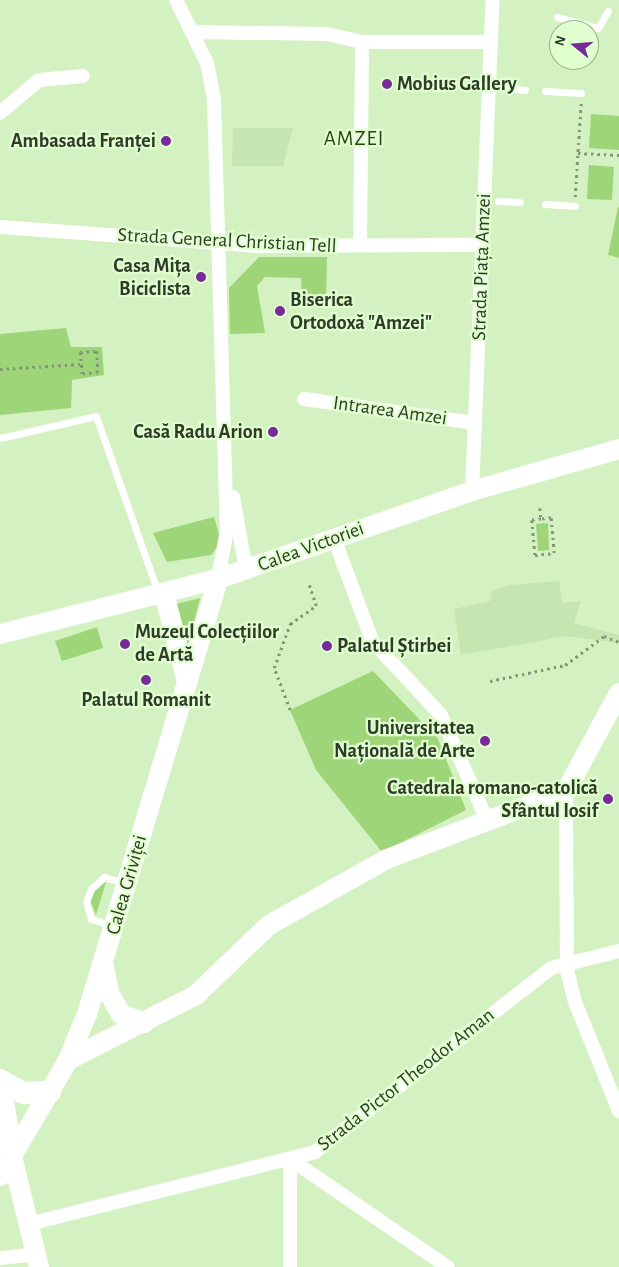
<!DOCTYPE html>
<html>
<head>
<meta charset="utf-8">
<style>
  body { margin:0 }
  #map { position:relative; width:619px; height:1267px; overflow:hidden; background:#d3f1c1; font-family:"Alegreya Sans",sans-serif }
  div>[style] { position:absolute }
  .built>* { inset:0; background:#c5e6b0 }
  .green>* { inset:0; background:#9ed579 }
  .path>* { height:2.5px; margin-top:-1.25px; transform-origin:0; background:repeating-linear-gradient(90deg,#819674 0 2.5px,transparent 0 6.5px) }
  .lane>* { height:7px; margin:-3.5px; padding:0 3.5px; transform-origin:3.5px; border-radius:3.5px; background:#fff }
  .street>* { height:14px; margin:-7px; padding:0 7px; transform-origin:7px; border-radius:7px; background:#fff }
  .secondary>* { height:20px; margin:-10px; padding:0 10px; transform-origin:10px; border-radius:10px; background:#fff }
  .primary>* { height:22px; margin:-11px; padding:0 11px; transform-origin:11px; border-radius:11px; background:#fff }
  .dots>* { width:14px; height:14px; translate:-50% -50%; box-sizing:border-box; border:2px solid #e0ffce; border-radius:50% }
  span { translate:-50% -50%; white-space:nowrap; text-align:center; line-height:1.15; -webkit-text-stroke:4.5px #e0ffce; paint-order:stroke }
  .poi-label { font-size:20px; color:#2f3b28; font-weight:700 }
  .left { translate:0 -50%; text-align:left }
  .right { translate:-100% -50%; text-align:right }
  .street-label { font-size:20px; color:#2f3b28 }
  .neighbourhood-label { font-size:21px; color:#294117; letter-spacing:1px }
  .north { position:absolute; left:549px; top:20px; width:50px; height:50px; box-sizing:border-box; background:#e0ffce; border:1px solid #99b18c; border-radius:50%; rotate:287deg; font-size:14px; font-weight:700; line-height:20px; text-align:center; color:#2f3b28 }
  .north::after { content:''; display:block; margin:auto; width:18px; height:22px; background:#78299a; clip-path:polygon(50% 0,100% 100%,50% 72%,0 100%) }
</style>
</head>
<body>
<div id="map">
  <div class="built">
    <div style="clip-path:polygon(233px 128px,293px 128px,283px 166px,232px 166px)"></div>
    <div style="clip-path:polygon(559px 581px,562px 603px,581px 601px,574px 623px,619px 635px,619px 643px,566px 636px,461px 655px,454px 609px,490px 601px,492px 590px,510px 585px)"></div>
  </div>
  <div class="green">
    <div style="clip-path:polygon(591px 114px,619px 116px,619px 150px,589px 148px)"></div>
    <div style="clip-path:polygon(589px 165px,614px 167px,612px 200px,587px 199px)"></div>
    <div style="clip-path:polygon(618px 207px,619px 207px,619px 258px,608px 255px)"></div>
    <div style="clip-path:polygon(259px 257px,327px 257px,326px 301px,302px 302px,301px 278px,265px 277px,257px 286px,265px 333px,230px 334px,229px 288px)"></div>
    <div style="clip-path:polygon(66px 328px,71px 347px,102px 347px,104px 375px,72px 380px,71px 408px,0 415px,0 334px)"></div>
    <div style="clip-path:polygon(214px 517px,221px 542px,211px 555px,167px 562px,153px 533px)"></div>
    <div style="clip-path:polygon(548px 523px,549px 550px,538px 551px,536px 524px)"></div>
    <div style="clip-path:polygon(200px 598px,185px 658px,172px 605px)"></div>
    <div style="clip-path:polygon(97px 627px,103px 648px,62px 661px,55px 641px)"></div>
    <div style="clip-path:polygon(373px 671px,438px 739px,466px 810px,382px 852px,316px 770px,290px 710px)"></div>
    <div style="clip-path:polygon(106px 882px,96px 915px,90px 900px,94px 891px)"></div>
  </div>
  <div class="path">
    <div style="left:578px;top:153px;width:41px;rotate:2.8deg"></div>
    <div style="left:575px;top:197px;width:95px;rotate:-86.4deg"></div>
    <div style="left:97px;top:351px;width:21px;rotate:87deg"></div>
    <div style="left:98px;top:372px;width:16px;rotate:173deg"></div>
    <div style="left:82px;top:374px;width:22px;rotate:-95deg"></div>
    <div style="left:80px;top:352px;width:17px;rotate:-3deg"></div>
    <div style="left:0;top:369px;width:81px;rotate:-3.5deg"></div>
    <div style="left:540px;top:508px;width:11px;rotate:85deg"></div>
    <div style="left:541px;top:519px;width:9px;rotate:174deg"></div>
    <div style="left:532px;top:520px;width:35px;rotate:85deg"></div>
    <div style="left:535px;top:555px;width:19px;rotate:-6deg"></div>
    <div style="left:554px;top:553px;width:35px;rotate:-95deg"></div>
    <div style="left:551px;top:518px;width:10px;rotate:174deg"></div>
    <div style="left:490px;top:681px;width:77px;rotate:-12deg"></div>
    <div style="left:565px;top:665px;width:49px;rotate:-36.6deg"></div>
    <div style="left:604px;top:636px;width:16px;rotate:22deg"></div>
    <div style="left:290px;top:710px;width:45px;rotate:-110.9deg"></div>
    <div style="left:274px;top:668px;width:47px;rotate:-70deg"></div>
    <div style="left:290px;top:624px;width:32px;rotate:-35deg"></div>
    <div style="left:316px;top:606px;width:26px;rotate:-108deg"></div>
  </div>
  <div class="lane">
    <div style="left:557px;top:17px;width:42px;rotate:15deg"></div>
    <div style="left:598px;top:28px;width:20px;rotate:-60deg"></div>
    <div style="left:502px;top:88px;width:23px;rotate:5deg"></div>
    <div style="left:545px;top:91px;width:36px;rotate:3deg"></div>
    <div style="left:498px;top:201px;width:22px;rotate:3deg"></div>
    <div style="left:545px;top:204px;width:30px;rotate:4deg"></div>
    <div style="left:0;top:438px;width:98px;rotate:-12.9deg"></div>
    <div style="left:96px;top:416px;width:188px;rotate:70.7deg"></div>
    <div style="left:113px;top:926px;width:23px;rotate:-162deg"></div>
    <div style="left:91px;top:919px;width:18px;rotate:-106deg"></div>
    <div style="left:86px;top:902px;width:14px;rotate:-69deg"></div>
    <div style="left:91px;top:889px;width:18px;rotate:-43deg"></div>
    <div style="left:104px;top:877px;width:22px;rotate:16deg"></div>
  </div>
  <div class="street">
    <div style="left:176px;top:0;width:70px;rotate:63.8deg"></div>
    <div style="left:207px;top:63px;width:37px;rotate:79deg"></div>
    <div style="left:214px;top:99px;width:431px;rotate:88.3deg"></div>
    <div style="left:227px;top:530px;width:50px;rotate:100.4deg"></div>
    <div style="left:192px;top:32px;width:135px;rotate:0.8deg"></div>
    <div style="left:327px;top:34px;width:36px;rotate:13deg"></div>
    <div style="left:362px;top:42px;width:127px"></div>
    <div style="left:0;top:113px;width:51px;rotate:-40.2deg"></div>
    <div style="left:39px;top:80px;width:44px;rotate:-5.2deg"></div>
    <div style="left:0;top:227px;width:257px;rotate:4.2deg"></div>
    <div style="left:256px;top:246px;width:227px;rotate:-0.3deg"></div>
    <div style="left:360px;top:243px;width:201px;rotate:-89.4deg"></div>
    <div style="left:304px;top:399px;width:173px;rotate:8deg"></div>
    <div style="left:472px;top:491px;width:491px;rotate:-87.6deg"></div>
    <div style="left:233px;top:497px;width:74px;rotate:79.9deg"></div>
    <div style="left:334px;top:538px;width:110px;rotate:69.7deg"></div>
    <div style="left:372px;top:641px;width:101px;rotate:47deg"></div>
    <div style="left:441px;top:715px;width:112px;rotate:66.4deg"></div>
    <div style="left:566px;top:791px;width:179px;rotate:89.7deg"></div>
    <div style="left:567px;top:970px;width:33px;rotate:76deg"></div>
    <div style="left:575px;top:1002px;width:118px;rotate:68deg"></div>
    <div style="left:290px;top:1159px;width:191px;rotate:34.4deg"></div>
    <div style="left:290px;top:1159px;width:108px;rotate:90deg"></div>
    <div style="left:29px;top:1224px;width:295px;rotate:-14.1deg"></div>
    <div style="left:315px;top:1152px;width:299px;rotate:-37.9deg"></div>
    <div style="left:551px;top:968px;width:70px;rotate:-14deg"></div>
    <div style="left:0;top:1258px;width:36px;rotate:-6deg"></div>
  </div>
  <div class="secondary">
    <div style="left:164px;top:593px;width:92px;rotate:75.5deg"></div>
    <div style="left:0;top:634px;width:225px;rotate:-14.2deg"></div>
    <div style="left:218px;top:579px;width:269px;rotate:-19.1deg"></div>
    <div style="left:472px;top:491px;width:153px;rotate:-15.9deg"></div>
    <div style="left:104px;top:967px;width:29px;rotate:78deg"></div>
    <div style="left:110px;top:995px;width:22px;rotate:60deg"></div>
    <div style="left:121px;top:1014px;width:25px;rotate:21deg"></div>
    <div style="left:68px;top:1060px;width:144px;rotate:-26.9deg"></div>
    <div style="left:196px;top:995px;width:101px;rotate:-43.8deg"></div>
    <div style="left:269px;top:925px;width:135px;rotate:-29.2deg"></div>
    <div style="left:387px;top:859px;width:191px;rotate:-20.8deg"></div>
    <div style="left:566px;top:791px;width:111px;rotate:-61.6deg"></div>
    <div style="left:39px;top:1267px;width:114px;rotate:-103.7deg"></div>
    <div style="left:12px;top:1156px;width:111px;rotate:-59.7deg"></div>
    <div style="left:68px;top:1060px;width:50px;rotate:-67.6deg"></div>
    <div style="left:87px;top:1014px;width:454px;rotate:-73.2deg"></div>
  </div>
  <div class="primary">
    <div style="left:0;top:1080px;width:26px;rotate:29deg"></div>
    <div style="left:23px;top:1093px;width:27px;rotate:-2deg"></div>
    <div style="left:0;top:1083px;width:74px;rotate:80.7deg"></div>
    <div style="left:12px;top:1156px;width:22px;rotate:122deg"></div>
  </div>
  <div class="dots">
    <div style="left:387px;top:84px;background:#78299a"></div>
    <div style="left:166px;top:141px;background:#78299a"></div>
    <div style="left:201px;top:277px;background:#78299a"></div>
    <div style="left:280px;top:311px;background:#78299a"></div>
    <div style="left:273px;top:432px;background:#78299a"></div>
    <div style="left:125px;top:644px;background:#78299a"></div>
    <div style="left:327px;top:646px;background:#78299a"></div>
    <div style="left:146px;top:680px;background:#78299a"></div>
    <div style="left:485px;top:741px;background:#78299a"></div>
    <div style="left:608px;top:799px;background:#78299a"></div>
  </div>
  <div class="poi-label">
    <span class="left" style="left:397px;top:84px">Mobius Gallery</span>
    <span class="right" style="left:156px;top:141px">Ambasada Franței</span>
    <span class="right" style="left:191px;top:278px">Casa Mița<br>Biciclista</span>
    <span class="left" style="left:290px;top:312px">Biserica<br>Ortodoxă "Amzei"</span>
    <span class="right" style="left:263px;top:432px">Casă Radu Arion</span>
    <span class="left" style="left:135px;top:644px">Muzeul Colecțiilor<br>de Artă</span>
    <span class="left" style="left:337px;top:646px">Palatul Știrbei</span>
    <span style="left:146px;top:700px">Palatul Romanit</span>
    <span class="right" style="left:475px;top:740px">Universitatea<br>Națională de Arte</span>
    <span class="right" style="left:598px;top:800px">Catedrala romano-catolică<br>Sfântul Iosif</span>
  </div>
  <div class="street-label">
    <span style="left:227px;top:241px;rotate:3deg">Strada General Christian Tell</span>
    <span style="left:482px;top:267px;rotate:-88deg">Strada Piața Amzei</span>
    <span style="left:390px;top:411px;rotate:8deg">Intrarea Amzei</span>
    <span style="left:311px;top:547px;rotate:-20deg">Calea Victoriei</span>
    <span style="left:127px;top:885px;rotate:-74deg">Calea Griviței</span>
    <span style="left:406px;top:1080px;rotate:-38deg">Strada Pictor Theodor Aman</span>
  </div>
  <div class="neighbourhood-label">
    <span style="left:354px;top:139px">AMZEI</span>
  </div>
  <div class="north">N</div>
</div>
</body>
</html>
